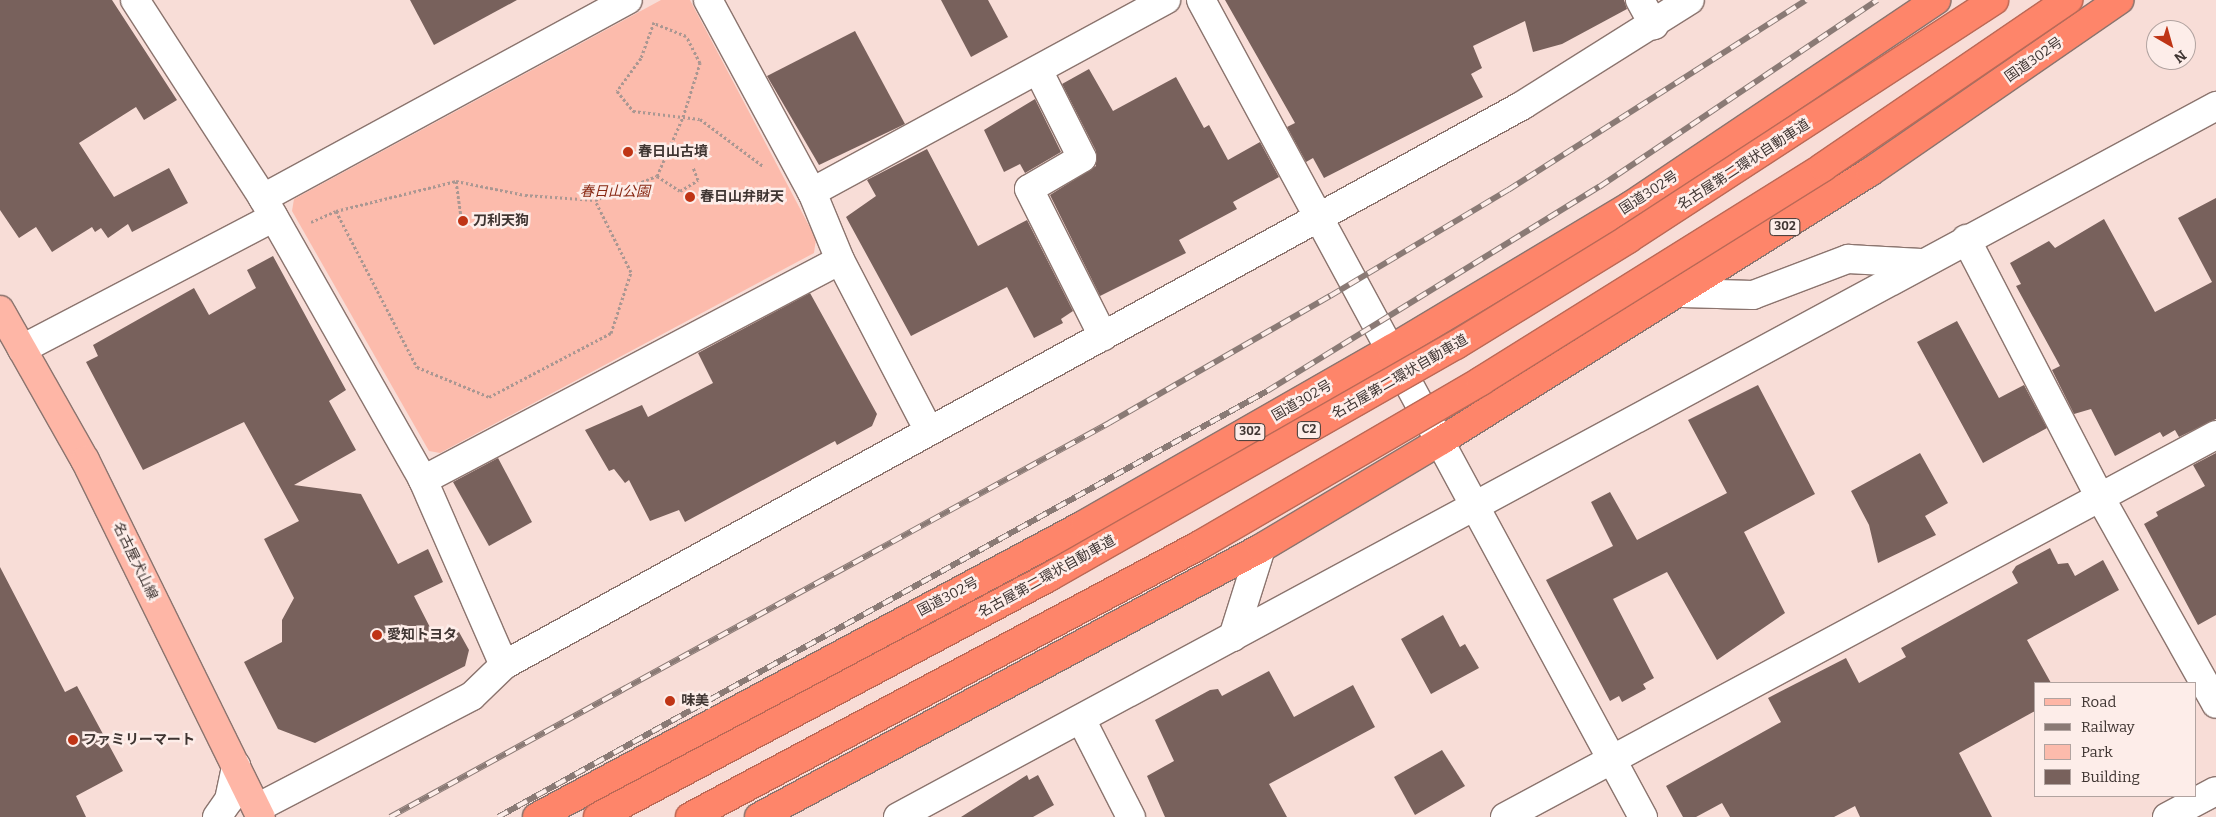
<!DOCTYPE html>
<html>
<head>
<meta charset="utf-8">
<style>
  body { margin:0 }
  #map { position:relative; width:2216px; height:817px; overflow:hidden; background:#f8ddd7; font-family:Bitter,"Noto Sans JP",serif }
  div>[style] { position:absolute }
  .green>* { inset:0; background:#fcbbac }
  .building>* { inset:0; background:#78615c }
  .path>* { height:3px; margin-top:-1.5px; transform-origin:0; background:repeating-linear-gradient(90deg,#aa9792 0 2.5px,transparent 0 5px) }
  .roads { filter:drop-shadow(1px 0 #8b746e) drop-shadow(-1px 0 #8b746e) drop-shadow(0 1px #8b746e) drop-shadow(0 -1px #8b746e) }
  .minor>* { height:28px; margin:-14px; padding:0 14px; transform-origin:14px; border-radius:14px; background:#fff }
  .major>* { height:28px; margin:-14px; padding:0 14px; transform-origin:14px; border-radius:14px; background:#feb6a6 }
  .highway>* { height:28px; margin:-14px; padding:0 14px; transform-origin:14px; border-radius:14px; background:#fe856a }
  .rail>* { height:5.5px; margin-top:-2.75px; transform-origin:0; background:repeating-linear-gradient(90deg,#fdede9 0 11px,#8a7a75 0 22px); box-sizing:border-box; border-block:1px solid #8a7a75 }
  .bridges { filter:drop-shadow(1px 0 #bb6956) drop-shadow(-1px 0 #bb6956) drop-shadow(0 1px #bb6956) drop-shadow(0 -1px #bb6956) }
  .highway-bridge>* { height:28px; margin:-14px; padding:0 14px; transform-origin:14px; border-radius:14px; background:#fe856a }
  .dots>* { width:14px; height:14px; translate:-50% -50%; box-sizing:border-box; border:2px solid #fdede9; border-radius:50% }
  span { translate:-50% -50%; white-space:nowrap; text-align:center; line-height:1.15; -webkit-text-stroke:5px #fdede9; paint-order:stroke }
  .shield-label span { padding:1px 4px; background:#fdede9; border:1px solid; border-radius:4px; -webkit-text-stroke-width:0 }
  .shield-label { font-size:12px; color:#3f3532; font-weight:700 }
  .street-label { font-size:14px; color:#3f3532 }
  .poi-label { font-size:14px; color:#3f3532; font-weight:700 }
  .left { translate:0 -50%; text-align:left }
  .park-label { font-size:14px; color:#872712; font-style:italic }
  .legend { position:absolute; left:2034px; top:682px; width:162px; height:115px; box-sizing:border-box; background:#fdede9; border:1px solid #b1a3a0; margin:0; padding:6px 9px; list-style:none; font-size:15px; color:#3f3532 }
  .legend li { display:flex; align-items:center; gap:10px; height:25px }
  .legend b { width:25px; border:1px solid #b1a3a0 }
  .north { position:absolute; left:2146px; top:20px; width:50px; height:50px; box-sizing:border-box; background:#fdede9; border:1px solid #b1a3a0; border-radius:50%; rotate:142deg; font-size:14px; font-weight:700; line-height:20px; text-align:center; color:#3f3532 }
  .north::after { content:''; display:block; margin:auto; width:18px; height:22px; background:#bf3415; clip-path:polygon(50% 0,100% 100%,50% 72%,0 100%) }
</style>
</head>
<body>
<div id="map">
  <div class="green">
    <div style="clip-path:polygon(661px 0,690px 0,816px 239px,814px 253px,440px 453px,429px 451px,292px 211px,294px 199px)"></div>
  </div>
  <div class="building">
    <div style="clip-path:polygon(0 0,112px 0,177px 100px,144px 120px,136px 107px,79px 143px,114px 197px,169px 168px,188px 203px,132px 232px,128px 224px,108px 238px,101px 228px,95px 232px,92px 227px,52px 252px,36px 227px,19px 238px,0 210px)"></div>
    <div style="clip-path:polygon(410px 0,517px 0,434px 45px)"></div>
    <div style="clip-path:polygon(941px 0,988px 0,1008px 37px,971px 57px)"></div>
    <div style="clip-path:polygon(1225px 0,1624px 0,1627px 9px,1562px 44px,1533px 52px,1525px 21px,1473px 46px,1482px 68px,1471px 74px,1483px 97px,1324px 178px,1313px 158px,1306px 162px,1287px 127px,1295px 123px)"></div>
    <div style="clip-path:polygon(855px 31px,905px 124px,819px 165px,767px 76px)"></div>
    <div style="clip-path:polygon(1089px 69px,1113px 111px,1176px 77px,1204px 128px,1209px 125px,1228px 160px,1260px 142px,1279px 177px,1233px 202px,1237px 209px,1179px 240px,1186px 253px,1100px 296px,1050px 195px,1096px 166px,1096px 151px,1062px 84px)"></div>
    <div style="clip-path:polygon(1035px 99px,1061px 152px,1025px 173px,1020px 164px,1004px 172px,984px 130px)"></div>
    <div style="clip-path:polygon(927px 149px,978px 246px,1027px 220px,1073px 311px,1061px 319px,1063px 323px,1034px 338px,1007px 287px,911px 336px,846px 217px,876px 196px,867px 180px)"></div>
    <div style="clip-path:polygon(2216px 198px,2216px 419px,2179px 437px,2175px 430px,2163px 437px,2160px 432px,2115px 456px,2091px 409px,2074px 414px,2052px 370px,2060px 366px,2016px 286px,2021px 284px,2010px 263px,2049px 241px,2055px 248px,2104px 219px,2155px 312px,2212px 282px,2178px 218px)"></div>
    <div style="clip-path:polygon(273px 256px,346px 390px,329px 401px,356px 450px,294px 485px,361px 494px,398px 564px,428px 549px,443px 582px,414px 596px,438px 643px,459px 632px,469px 650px,465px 666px,315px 743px,278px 729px,244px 662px,282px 642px,282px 620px,294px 598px,264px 539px,299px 521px,244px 422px,143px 470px,86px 362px,98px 356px,93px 345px,194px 288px,209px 315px,256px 288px,247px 270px)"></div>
    <div style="clip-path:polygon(810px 293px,877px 414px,872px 426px,837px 445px,835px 441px,685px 522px,679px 510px,650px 521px,629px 480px,625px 483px,614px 469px,609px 471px,585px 430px,642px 405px,648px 417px,713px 383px,698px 353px)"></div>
    <div style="clip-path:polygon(1957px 321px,1999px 398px,2024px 385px,2047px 428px,1983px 463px,1917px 342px)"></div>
    <div style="clip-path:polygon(1758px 385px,1815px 494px,1744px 532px,1785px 613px,1717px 660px,1667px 572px,1613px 599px,1654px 678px,1643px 684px,1646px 689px,1622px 702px,1619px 696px,1610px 701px,1546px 580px,1613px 546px,1591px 502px,1610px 492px,1637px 540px,1727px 493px,1688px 420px)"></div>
    <div style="clip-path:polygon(1920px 453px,1948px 503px,1925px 516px,1936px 535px,1878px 563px,1869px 525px,1851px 491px)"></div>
    <div style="clip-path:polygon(2216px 453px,2216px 615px,2198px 625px,2144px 524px,2158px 516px,2156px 512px,2205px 486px,2193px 465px)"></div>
    <div style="clip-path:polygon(498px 458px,532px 522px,489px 546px,453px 482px)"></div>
    <div style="clip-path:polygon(2050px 548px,2058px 564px,2068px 563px,2075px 576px,2103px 560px,2119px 590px,2027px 640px,2051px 683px,2035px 683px,2035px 711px,1959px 753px,1992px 817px,1860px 817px,1855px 806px,1834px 817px,1730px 817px,1722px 803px,1696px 817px,1683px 817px,1666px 786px,1781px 722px,1768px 698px,1846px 658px,1859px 683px,1906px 657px,1901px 648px,2018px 583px,2012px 572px,2016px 566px)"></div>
    <div style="clip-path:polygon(0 567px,65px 692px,77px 686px,123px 771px,76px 796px,86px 817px,0 817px)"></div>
    <div style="clip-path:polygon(1443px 615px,1460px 647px,1465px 644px,1479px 668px,1431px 694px,1401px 639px)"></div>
    <div style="clip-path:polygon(1269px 671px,1294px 717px,1353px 685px,1375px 727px,1269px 784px,1287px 817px,1165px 817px,1147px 776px,1174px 761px,1155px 720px,1210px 690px,1218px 689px,1222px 696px)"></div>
    <div style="clip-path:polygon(1442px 750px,1465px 786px,1415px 815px,1394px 777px)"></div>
    <div style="clip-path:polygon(1027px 775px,1029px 780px,1038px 775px,1054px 805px,1033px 817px,961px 817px)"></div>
  </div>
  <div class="path">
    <div style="left:654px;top:22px;width:38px;rotate:110deg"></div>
    <div style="left:641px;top:58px;width:41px;rotate:126deg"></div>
    <div style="left:617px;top:91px;width:26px;rotate:51deg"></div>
    <div style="left:633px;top:111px;width:67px;rotate:6.8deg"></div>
    <div style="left:700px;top:119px;width:79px;rotate:36.7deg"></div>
    <div style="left:657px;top:176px;width:27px;rotate:33deg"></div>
    <div style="left:680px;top:191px;width:21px;rotate:-31deg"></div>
    <div style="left:698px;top:180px;width:14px;rotate:-111deg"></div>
    <div style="left:456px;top:181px;width:34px;rotate:82deg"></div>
    <div style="left:336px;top:211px;width:176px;rotate:62.6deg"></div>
    <div style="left:417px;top:367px;width:78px;rotate:22.6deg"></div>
    <div style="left:489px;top:397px;width:138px;rotate:-27.7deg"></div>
    <div style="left:611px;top:333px;width:64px;rotate:-71.8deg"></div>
    <div style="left:631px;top:272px;width:80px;rotate:-116.6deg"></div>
    <div style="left:311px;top:222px;width:27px;rotate:-24deg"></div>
    <div style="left:336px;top:211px;width:124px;rotate:-14deg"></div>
    <div style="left:456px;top:181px;width:70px;rotate:11.5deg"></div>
    <div style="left:525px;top:195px;width:70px;rotate:4.1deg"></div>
    <div style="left:595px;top:200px;width:66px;rotate:-21.2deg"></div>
    <div style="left:657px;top:176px;width:64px;rotate:-66.2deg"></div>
    <div style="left:683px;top:117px;width:57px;rotate:-72.5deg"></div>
    <div style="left:700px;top:63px;width:30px;rotate:-117deg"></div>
    <div style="left:686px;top:36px;width:35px;rotate:-158deg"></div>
  </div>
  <div class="roads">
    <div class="minor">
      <div style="left:135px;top:0;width:236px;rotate:57.1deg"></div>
      <div style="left:263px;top:198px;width:324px;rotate:60.4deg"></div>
      <div style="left:423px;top:480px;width:202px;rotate:66.4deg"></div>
      <div style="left:708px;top:0;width:218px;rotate:61.6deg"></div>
      <div style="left:812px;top:192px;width:74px;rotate:67.6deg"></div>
      <div style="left:840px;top:260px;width:193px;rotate:62.5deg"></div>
      <div style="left:1201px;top:0;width:929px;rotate:61.59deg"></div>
      <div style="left:1640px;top:0;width:29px;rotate:61deg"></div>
      <div style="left:1038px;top:70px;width:98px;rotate:63.4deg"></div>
      <div style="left:1082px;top:158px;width:61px;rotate:149.7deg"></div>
      <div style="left:1029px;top:189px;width:165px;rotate:63.3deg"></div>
      <div style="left:812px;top:192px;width:403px;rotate:-28.5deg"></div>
      <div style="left:263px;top:198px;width:415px;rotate:-28.5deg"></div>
      <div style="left:1966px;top:239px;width:291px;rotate:62.6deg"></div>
      <div style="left:2100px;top:497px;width:237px;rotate:60.7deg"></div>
      <div style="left:1682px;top:293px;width:71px;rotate:1.6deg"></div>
      <div style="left:1753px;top:295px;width:102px;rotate:-20.8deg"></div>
      <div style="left:1848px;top:259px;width:73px;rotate:3.1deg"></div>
      <div style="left:22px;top:349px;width:284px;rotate:-27.6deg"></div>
      <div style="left:423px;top:480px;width:471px;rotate:-27.8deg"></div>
      <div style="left:1233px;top:637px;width:93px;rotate:-72.5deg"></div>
      <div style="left:1081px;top:719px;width:110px;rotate:63deg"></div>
      <div style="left:257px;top:808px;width:242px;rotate:-27.5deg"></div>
      <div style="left:472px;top:696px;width:45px;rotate:-44.1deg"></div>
      <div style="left:504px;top:665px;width:1163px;rotate:-28.79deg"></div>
      <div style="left:1523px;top:105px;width:197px;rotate:-32.2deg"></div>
      <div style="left:217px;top:817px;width:21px;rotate:-55deg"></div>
      <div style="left:229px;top:800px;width:35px;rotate:-78deg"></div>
      <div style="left:898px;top:817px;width:1498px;rotate:-28.34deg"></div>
      <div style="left:1505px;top:817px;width:807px;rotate:-28.25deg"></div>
      <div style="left:2167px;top:817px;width:55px;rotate:-28deg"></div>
    </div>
    <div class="major">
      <div style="left:0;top:310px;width:172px;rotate:60.5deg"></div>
      <div style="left:85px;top:460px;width:398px;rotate:63.8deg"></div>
    </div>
    <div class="highway">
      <div style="left:537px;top:817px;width:621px;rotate:-28.13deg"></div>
      <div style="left:1085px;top:524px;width:353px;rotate:-29.8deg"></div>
      <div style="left:1391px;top:349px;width:279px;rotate:-30.9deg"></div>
      <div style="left:1630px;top:206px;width:369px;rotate:-33.9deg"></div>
      <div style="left:759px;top:817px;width:570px;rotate:-28.18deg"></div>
      <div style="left:1261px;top:548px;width:211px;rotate:-30.8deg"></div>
      <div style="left:1442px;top:440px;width:505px;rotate:-32.05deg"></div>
      <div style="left:1870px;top:172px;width:303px;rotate:-34.6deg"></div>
    </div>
  </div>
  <div class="rail">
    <div style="left:390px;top:817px;width:820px;rotate:-28.72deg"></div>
    <div style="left:1109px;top:423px;width:255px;rotate:-29.9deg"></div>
    <div style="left:1330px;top:296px;width:207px;rotate:-30.8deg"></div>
    <div style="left:1508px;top:190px;width:353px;rotate:-32.5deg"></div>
    <div style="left:498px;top:817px;width:879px;rotate:-28.98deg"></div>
    <div style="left:1267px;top:391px;width:390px;rotate:-31.6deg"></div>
    <div style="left:1599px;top:187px;width:335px;rotate:-33.9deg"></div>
  </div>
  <div class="bridges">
    <div class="highway-bridge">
      <div style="left:598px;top:817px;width:511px;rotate:-28.02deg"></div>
      <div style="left:1049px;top:577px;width:468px;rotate:-29.7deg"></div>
      <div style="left:1456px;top:345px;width:202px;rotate:-31.6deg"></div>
      <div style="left:1628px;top:239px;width:437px;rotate:-33.1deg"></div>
      <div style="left:690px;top:817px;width:576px;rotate:-28.08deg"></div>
      <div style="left:1198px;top:546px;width:328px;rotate:-30.2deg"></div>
      <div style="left:1481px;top:381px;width:403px;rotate:-32deg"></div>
      <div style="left:1823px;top:167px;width:297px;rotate:-34.3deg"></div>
    </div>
  </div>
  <div class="dots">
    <div style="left:628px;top:152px;background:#bf3415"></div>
    <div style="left:690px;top:197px;background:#bf3415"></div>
    <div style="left:463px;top:221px;background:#bf3415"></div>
    <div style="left:377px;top:635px;background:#bf3415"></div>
    <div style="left:670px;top:701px;background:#bf3415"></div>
    <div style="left:73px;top:740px;background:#bf3415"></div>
  </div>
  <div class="shield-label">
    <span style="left:1785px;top:227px">302</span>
    <span style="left:1309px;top:430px">C2</span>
    <span style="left:1250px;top:432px">302</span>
  </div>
  <div class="street-label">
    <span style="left:2034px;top:60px;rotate:-35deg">国道302号</span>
    <span style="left:1744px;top:165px;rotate:-33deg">名古屋第二環状自動車道</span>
    <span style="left:1649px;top:193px;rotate:-33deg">国道302号</span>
    <span style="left:1400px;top:377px;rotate:-30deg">名古屋第二環状自動車道</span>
    <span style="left:1302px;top:401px;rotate:-30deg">国道302号</span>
    <span style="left:135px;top:561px;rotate:64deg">名古屋犬山線</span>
    <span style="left:1047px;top:577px;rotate:-29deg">名古屋第二環状自動車道</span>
    <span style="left:948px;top:597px;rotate:-28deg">国道302号</span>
  </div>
  <div class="poi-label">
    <span class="left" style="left:638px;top:152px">春日山古墳</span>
    <span class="left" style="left:700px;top:197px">春日山弁財天</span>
    <span class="left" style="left:473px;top:221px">刀利天狗</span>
    <span class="left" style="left:387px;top:635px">愛知トヨタ</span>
    <span class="left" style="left:681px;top:701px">味美</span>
    <span class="left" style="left:83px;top:740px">ファミリーマート</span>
  </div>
  <div class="park-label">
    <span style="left:615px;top:192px">春日山公園</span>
  </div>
  <ul class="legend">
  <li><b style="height:6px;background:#feb6a6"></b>Road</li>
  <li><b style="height:6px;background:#8a7a75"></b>Railway</li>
  <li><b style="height:14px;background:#fcbbac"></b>Park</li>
  <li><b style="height:14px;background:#78615c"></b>Building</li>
  </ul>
  <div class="north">N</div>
</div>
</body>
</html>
